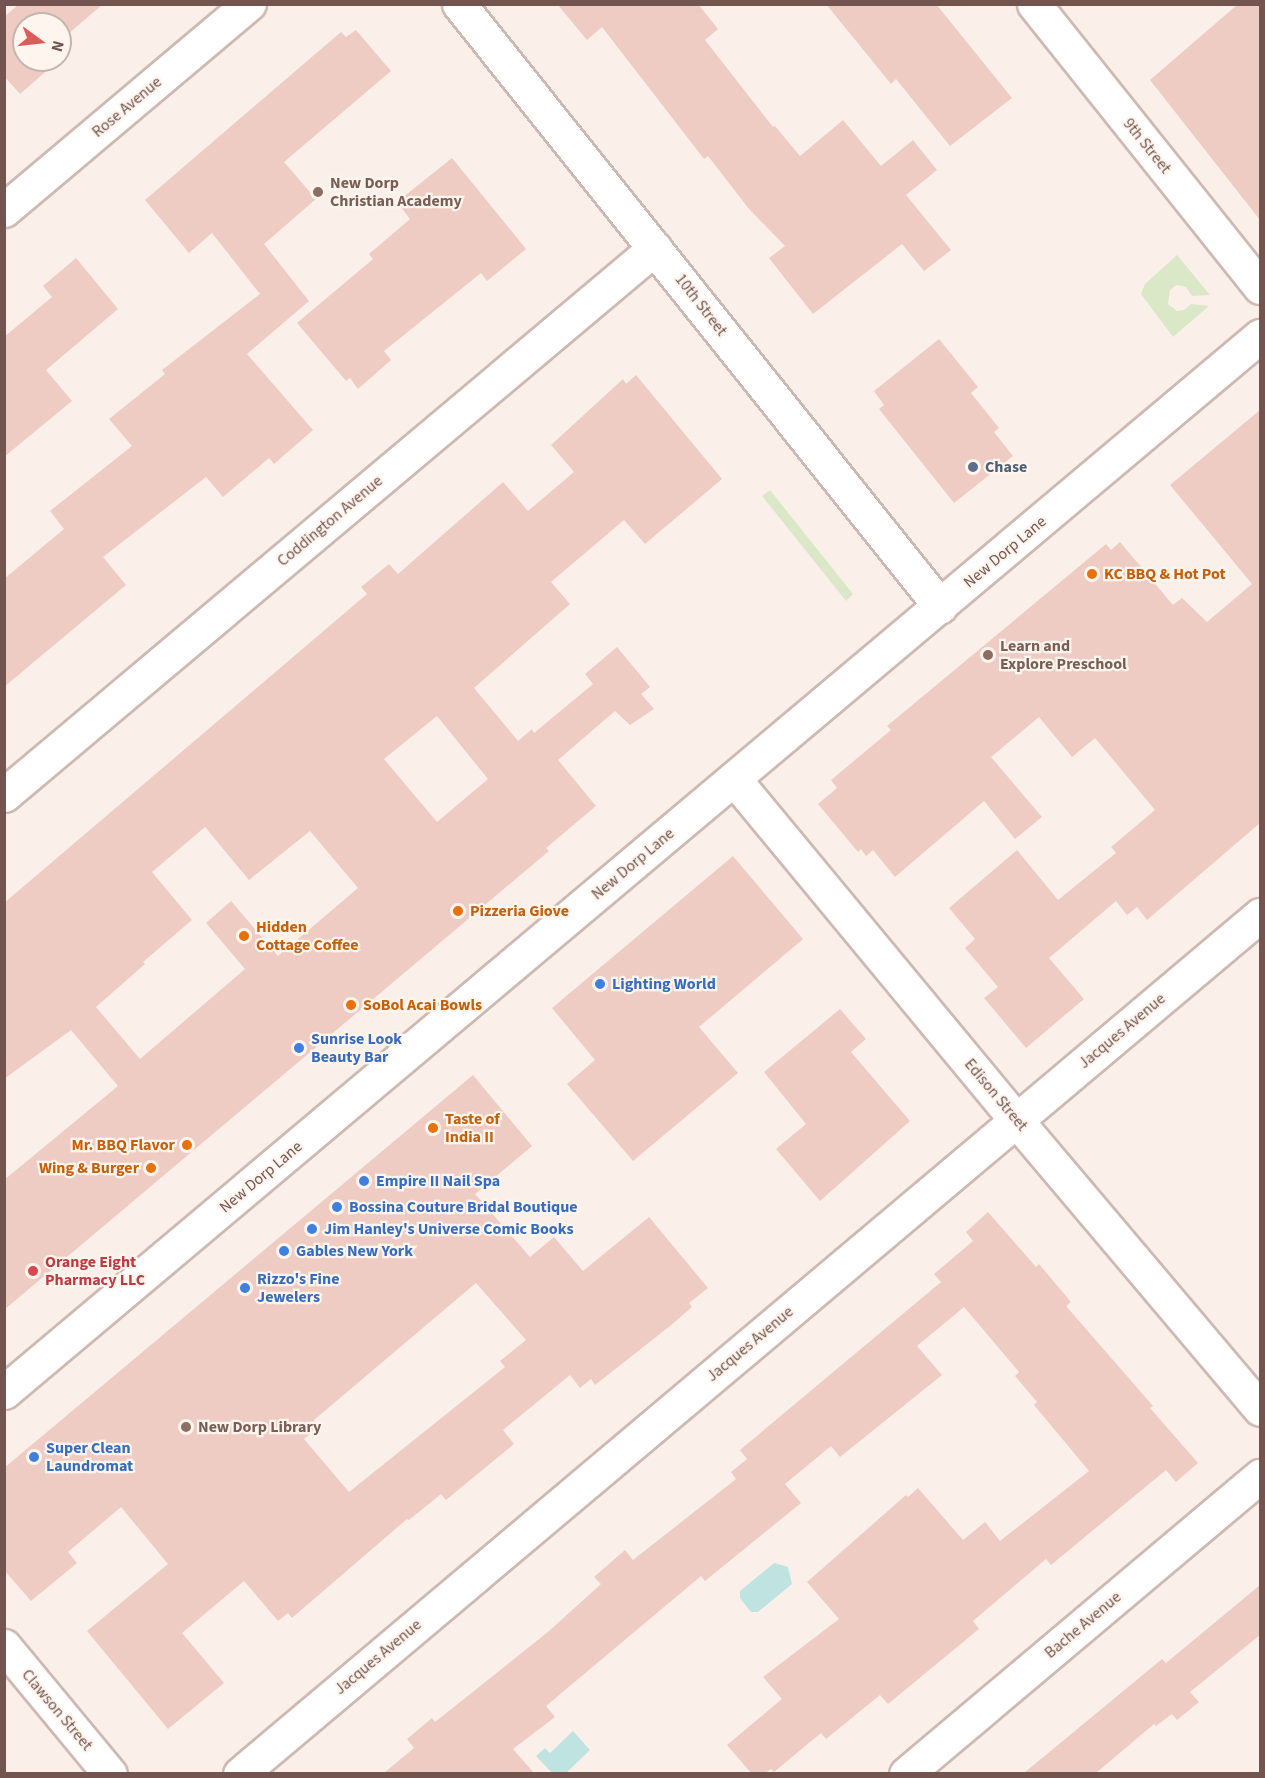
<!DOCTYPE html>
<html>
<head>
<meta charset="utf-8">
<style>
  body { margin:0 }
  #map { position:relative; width:1265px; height:1778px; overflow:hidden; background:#fbf0e9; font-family:"Source Sans 3",sans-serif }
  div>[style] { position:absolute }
  .green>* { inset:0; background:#dbe8c8 }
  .water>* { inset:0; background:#bee3e1 }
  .building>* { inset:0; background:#eeccc3 }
  .roads { filter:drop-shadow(2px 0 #ceb9b2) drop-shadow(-2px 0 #ceb9b2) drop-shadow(0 2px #ceb9b2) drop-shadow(0 -2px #ceb9b2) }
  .minor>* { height:33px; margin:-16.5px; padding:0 16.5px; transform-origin:16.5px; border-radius:16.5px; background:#fff }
  .dots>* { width:16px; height:16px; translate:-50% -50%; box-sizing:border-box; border:3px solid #fef5ef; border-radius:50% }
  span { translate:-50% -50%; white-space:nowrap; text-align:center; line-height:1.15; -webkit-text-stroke:4.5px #fef5ef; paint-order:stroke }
  .street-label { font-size:16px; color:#73544e }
  .education-label { font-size:16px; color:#785e54; font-weight:700 }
  .left { translate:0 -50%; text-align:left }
  .service-label { font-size:16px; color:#4e5e75; font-weight:700 }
  .food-label { font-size:16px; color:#c56008; font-weight:700 }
  .right { translate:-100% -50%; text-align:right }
  .shop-label { font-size:16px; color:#366cbe; font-weight:700 }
  .health-label { font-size:16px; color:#be3a42; font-weight:700 }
  .frame { position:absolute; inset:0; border:6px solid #73544e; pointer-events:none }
  .north { position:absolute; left:12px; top:12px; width:60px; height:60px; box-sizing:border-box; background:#fef5ef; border:2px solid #c6b5af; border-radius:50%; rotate:105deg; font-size:16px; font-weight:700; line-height:24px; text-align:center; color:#73544e }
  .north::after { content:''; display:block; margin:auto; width:21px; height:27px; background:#da5d59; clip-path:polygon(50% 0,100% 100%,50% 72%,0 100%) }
</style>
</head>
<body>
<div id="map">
  <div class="green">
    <div style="clip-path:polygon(1177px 255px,1210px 295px,1192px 296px,1186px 287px,1177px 285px,1170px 290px,1168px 304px,1177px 311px,1184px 310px,1191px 304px,1209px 306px,1173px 337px,1141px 294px,1145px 284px)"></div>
    <div style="clip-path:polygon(770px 490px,853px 594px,846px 601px,762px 496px)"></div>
  </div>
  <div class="water">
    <div style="clip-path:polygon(774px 1563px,788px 1567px,792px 1584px,758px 1612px,751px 1612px,740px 1598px,740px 1591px)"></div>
    <div style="clip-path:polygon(573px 1731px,590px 1750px,566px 1773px,552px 1773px,536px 1756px,545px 1748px,550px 1753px)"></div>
  </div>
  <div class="building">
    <div style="clip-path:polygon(19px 4px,103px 4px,60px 41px,60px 24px,24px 24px,24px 60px,45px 60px,51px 67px,20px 94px,4px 76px,4px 17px)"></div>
    <div style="clip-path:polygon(557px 4px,698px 4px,718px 29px,705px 40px,773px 127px,775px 126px,800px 156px,843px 120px,881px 166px,913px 140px,937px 170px,906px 195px,951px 250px,924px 271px,902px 244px,813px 314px,769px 258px,785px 246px,749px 209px,708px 156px,704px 159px,602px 27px,587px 40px)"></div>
    <div style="clip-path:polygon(826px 4px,936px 4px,1012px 98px,950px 146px,896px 79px,891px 84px)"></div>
    <div style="clip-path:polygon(1238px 4px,1260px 4px,1260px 220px,1150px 80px)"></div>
    <div style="clip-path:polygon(356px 30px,391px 71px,284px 162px,316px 199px,264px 244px,309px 301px,247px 354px,313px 430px,274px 464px,269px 458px,223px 497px,206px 477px,103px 557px,126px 585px,4px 687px,4px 579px,64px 529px,50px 511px,132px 446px,109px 419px,165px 374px,162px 370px,260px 294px,212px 233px,189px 253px,145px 200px,341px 32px,346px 37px)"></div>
    <div style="clip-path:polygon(452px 158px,526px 249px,487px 281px,481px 273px,384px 351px,391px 360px,358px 389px,350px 378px,346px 381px,297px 323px,373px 259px,369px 254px,410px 219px,397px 202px)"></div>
    <div style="clip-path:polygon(76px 258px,118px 309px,46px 370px,72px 401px,4px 457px,4px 337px,52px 297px,43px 286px)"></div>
    <div style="clip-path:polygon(939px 339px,978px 387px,971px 393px,999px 428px,994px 432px,1013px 456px,954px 503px,879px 409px,884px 405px,874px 391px)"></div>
    <div style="clip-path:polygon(evenodd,636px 375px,722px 479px,645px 544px,624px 520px,551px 582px,570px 604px,474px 688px,518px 741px,532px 729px,534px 733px,593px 684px,585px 674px,617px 647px,650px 687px,641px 694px,654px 709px,630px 725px,615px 711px,558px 760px,596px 806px,546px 848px,549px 851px,4px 1310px,4px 1180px,118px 1086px,71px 1030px,4px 1079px,4px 903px,367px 594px,361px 587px,389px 564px,398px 574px,503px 482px,528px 511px,574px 472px,551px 445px,623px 379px,626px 384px,636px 375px,437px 716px,488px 779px,437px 822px,384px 759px,437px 716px,636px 375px,205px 827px,249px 880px,310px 831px,358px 888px,278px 956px,231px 901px,206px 923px,245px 969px,140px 1059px,96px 1007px,145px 964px,143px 962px,192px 920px,152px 872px,205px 827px)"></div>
    <div style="clip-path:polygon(1260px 410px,1260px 823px,1147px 920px,1137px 907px,1127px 915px,1116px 901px,1049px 958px,1084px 999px,1026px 1048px,984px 998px,998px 987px,965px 948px,975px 939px,949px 908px,1017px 850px,1058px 900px,1116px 853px,1111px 847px,1155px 810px,1095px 738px,1072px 757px,1039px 717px,991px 757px,1042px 817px,1015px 839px,984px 801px,895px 877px,873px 850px,866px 856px,861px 849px,858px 852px,818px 804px,837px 788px,831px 780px,891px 730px,887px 726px,1106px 544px,1111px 550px,1120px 542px,1173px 605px,1182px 598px,1207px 622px,1252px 584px,1170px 485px)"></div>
    <div style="clip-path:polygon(733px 856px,803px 939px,699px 1027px,738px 1073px,633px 1161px,567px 1084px,595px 1060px,552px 1008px)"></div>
    <div style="clip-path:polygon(840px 1009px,866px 1039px,851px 1052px,910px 1121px,820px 1201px,776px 1149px,806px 1124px,764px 1072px)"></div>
    <div style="clip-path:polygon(evenodd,473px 1075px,532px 1146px,475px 1194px,530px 1257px,554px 1237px,583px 1271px,649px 1217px,708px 1288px,689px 1303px,692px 1307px,670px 1326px,595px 1385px,591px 1379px,580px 1388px,570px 1375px,503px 1430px,514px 1444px,446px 1500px,441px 1494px,409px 1520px,407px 1519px,292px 1618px,288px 1613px,278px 1621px,244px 1581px,182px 1633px,224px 1683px,168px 1729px,87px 1631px,168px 1564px,121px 1507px,68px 1552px,77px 1563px,31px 1601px,4px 1570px,4px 1468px,473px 1075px,476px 1283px,526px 1340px,500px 1361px,505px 1367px,349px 1492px,304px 1439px,320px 1426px,314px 1420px,476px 1283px)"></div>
    <div style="clip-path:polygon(988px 1212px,1036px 1267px,1039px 1264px,1071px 1302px,1066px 1306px,1153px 1406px,1150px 1408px,1198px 1463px,1176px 1482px,1166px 1470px,1051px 1565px,1046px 1559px,973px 1621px,979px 1629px,888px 1704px,880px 1695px,826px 1739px,821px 1733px,774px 1772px,771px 1769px,765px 1773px,751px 1773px,727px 1745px,782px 1699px,763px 1677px,839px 1619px,807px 1582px,906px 1495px,908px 1497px,918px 1488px,963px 1540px,985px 1522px,1000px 1541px,1089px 1471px,1034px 1405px,1037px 1402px,1015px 1376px,1019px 1372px,964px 1307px,917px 1346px,942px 1375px,840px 1457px,831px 1446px,785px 1484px,801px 1503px,705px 1581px,701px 1576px,546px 1706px,555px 1717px,513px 1749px,534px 1773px,384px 1773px,414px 1748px,407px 1739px,432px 1718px,435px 1722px,549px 1631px,601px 1584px,594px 1577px,625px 1550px,633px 1560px,736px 1479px,731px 1472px,747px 1459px,740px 1450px,941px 1282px,934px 1274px,973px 1241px,966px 1232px)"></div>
    <div style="clip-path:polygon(1260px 1585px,1260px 1635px,1190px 1692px,1199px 1702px,1177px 1720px,1172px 1714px,1156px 1726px,1154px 1724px,1096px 1773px,1024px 1773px,1162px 1659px,1166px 1663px)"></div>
  </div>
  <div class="roads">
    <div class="minor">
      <div style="left:459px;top:4px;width:771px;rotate:51.38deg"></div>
      <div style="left:1034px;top:4px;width:362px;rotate:51.4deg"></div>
      <div style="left:4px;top:210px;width:320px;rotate:-40.1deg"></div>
      <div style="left:734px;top:779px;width:442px;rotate:50.4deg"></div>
      <div style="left:1016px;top:1120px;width:378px;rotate:49.8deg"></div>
      <div style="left:4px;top:795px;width:850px;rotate:-40.04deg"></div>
      <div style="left:4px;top:1392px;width:1641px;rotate:-40.06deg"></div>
      <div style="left:4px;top:1646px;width:166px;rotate:50.4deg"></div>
      <div style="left:240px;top:1774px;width:1334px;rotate:-40.1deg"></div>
      <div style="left:906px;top:1774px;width:463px;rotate:-40.1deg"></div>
    </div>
  </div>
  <div class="dots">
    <div style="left:318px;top:192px;background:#8d6e63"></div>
    <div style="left:973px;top:467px;background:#5c6f8a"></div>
    <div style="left:1092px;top:574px;background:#e8710a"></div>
    <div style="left:988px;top:655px;background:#8d6e63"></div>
    <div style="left:458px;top:911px;background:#e8710a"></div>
    <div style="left:244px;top:936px;background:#e8710a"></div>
    <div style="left:600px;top:984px;background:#3f7fe0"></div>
    <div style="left:351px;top:1005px;background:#e8710a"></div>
    <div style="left:299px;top:1048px;background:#3f7fe0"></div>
    <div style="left:433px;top:1128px;background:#e8710a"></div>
    <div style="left:187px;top:1145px;background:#e8710a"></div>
    <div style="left:151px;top:1168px;background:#e8710a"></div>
    <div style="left:364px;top:1181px;background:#3f7fe0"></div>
    <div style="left:337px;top:1207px;background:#3f7fe0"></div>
    <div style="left:312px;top:1229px;background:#3f7fe0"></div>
    <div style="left:284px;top:1251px;background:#3f7fe0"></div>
    <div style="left:33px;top:1271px;background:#e0444e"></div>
    <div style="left:245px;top:1288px;background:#3f7fe0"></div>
    <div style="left:186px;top:1427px;background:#8d6e63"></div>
    <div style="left:34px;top:1457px;background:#3f7fe0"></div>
  </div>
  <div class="street-label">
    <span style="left:127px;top:107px;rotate:-40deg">Rose Avenue</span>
    <span style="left:1147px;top:146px;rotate:51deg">9th Street</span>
    <span style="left:701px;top:305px;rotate:52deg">10th Street</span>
    <span style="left:330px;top:521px;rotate:-40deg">Coddington Avenue</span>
    <span style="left:1005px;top:552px;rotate:-40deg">New Dorp Lane</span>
    <span style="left:633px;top:864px;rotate:-40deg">New Dorp Lane</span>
    <span style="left:1122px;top:1031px;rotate:-40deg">Jacques Avenue</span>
    <span style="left:996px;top:1095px;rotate:50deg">Edison Street</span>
    <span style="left:261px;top:1177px;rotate:-40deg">New Dorp Lane</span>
    <span style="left:750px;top:1344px;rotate:-40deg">Jacques Avenue</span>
    <span style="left:1083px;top:1625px;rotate:-40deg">Bache Avenue</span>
    <span style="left:378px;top:1657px;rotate:-40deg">Jacques Avenue</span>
    <span style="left:57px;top:1710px;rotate:50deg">Clawson Street</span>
  </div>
  <div class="education-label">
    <span class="left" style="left:330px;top:192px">New Dorp<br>Christian Academy</span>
    <span class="left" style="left:1000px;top:655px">Learn and<br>Explore Preschool</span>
    <span class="left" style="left:198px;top:1427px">New Dorp Library</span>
  </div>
  <div class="service-label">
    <span class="left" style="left:985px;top:467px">Chase</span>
  </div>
  <div class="food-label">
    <span class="left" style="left:1104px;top:574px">KC BBQ &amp; Hot Pot</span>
    <span class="left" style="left:470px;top:911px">Pizzeria Giove</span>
    <span class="left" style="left:256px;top:936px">Hidden<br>Cottage Coffee</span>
    <span class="left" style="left:363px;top:1005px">SoBol Acai Bowls</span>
    <span class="left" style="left:445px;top:1128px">Taste of<br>India II</span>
    <span class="right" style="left:175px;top:1145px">Mr. BBQ Flavor</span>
    <span class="right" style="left:139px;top:1168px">Wing &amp; Burger</span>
  </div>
  <div class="shop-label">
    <span class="left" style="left:612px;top:984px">Lighting World</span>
    <span class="left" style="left:311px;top:1048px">Sunrise Look<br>Beauty Bar</span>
    <span class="left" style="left:376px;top:1181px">Empire II Nail Spa</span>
    <span class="left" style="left:349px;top:1207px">Bossina Couture Bridal Boutique</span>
    <span class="left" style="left:324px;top:1229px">Jim Hanley's Universe Comic Books</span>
    <span class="left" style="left:296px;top:1251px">Gables New York</span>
    <span class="left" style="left:257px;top:1288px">Rizzo's Fine<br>Jewelers</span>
    <span class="left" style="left:46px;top:1457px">Super Clean<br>Laundromat</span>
  </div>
  <div class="health-label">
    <span class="left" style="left:45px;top:1271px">Orange Eight<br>Pharmacy LLC</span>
  </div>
  <div class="frame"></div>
  <div class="north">N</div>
</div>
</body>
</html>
